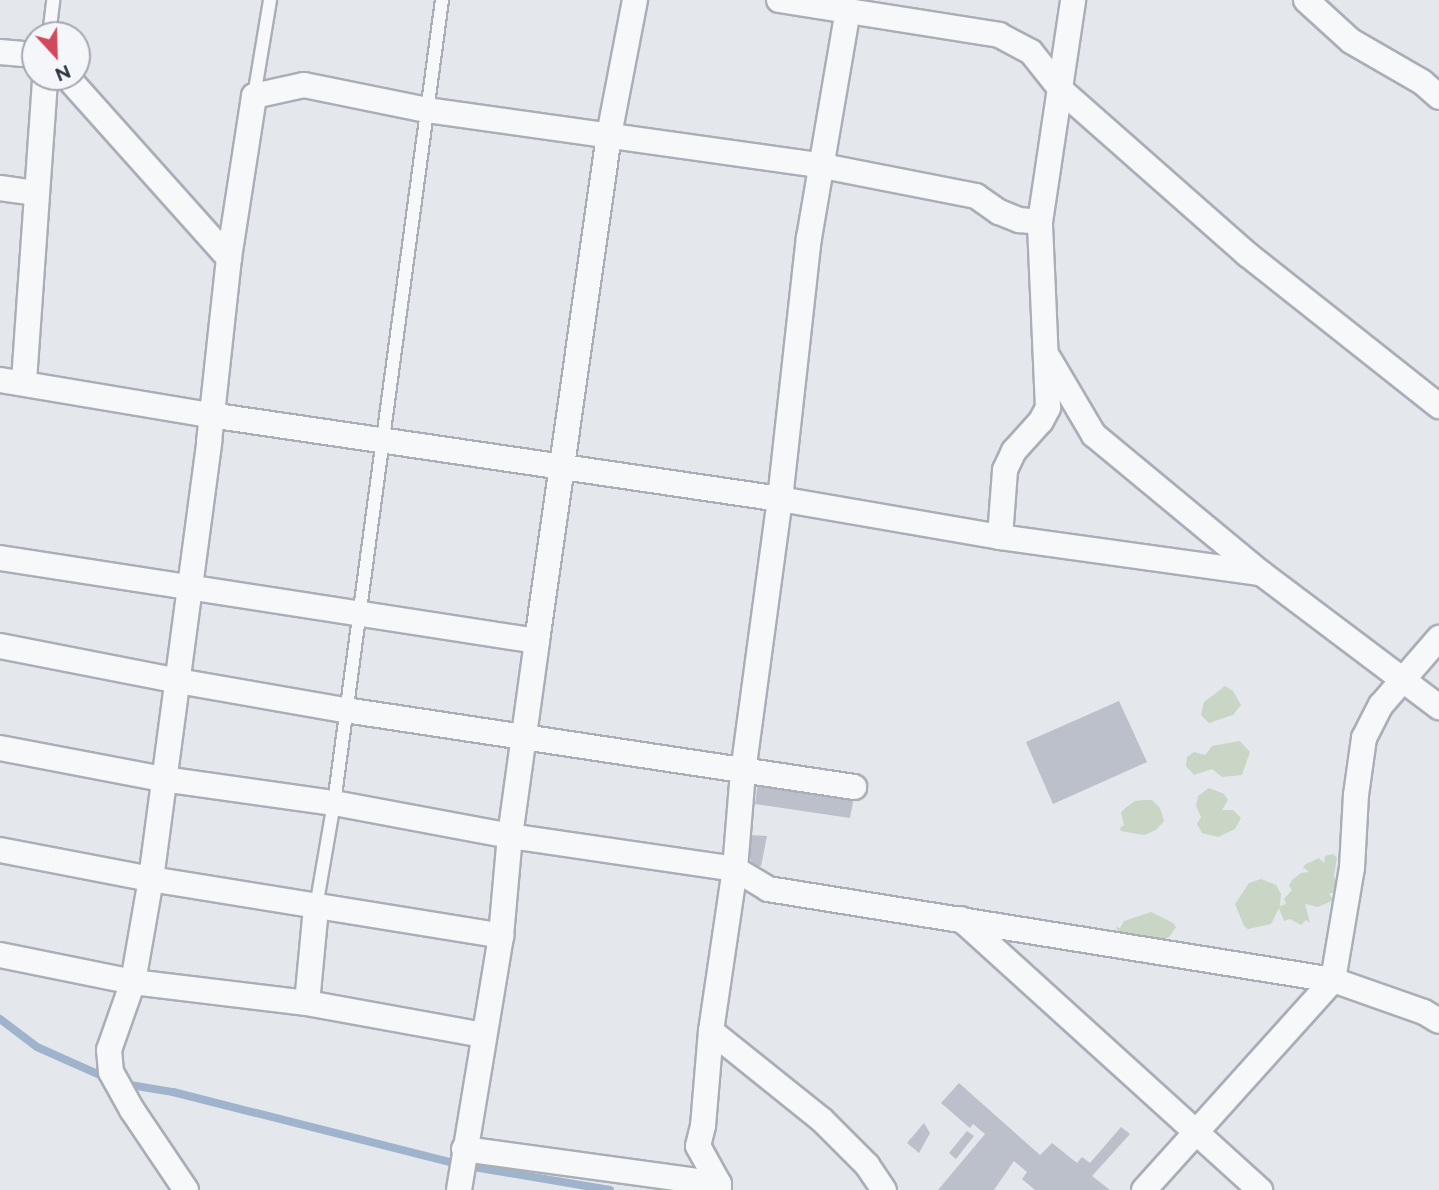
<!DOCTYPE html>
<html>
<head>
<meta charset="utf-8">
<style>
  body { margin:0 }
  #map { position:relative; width:1439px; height:1190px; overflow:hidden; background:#e4e7ec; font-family:Raleway,sans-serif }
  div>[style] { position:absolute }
  .green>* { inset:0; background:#c9d6c5 }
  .stream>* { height:8px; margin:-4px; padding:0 4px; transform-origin:4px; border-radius:4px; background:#9fb4cc }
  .building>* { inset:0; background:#bbc0ca }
  .roads { filter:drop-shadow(2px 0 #a9aeb7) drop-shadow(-2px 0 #a9aeb7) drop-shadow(0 2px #a9aeb7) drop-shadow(0 -2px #a9aeb7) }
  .lane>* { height:12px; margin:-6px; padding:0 6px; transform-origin:6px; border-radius:6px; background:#f7f8fa }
  .street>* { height:24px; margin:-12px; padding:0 12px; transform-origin:12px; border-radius:12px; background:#f7f8fa }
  span { translate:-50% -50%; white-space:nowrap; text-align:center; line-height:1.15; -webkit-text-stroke:6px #f4f6f9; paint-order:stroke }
  .north { position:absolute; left:21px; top:21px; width:70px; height:70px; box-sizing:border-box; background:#f4f6f9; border:2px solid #a4a8b1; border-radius:50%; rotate:158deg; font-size:19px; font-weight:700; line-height:28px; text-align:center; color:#2b3445 }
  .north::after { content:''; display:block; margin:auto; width:24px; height:32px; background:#d1495b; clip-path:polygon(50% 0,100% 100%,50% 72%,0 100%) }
</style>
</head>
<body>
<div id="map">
  <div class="green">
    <div style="clip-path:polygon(1225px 686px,1233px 691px,1241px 705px,1233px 715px,1209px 723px,1201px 715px,1204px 702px)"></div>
    <div style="clip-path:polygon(1240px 741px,1250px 752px,1242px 775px,1222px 777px,1212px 769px,1194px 775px,1186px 766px,1187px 757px,1194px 752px,1205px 755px,1212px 746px)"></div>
    <div style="clip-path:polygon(1209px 788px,1224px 794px,1228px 800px,1222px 810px,1233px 810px,1241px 818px,1235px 829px,1218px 837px,1202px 833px,1197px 824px,1201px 817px,1196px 806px,1198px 796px)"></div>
    <div style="clip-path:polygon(1145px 800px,1152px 800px,1160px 808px,1164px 821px,1156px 830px,1144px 835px,1121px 831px,1120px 828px,1124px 825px,1121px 813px,1124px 809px,1135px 801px)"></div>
    <div style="clip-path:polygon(1333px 854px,1337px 858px,1334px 875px,1336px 884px,1335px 892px,1329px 894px,1334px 900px,1318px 907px,1305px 904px,1310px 923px,1306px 920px,1301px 925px,1290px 919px,1284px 921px,1279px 908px,1271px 924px,1248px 929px,1244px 926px,1235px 904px,1249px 883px,1261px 879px,1276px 885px,1281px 894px,1280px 906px,1286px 904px,1284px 899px,1292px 890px,1289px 886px,1292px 880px,1301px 873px,1309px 872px,1303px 867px,1306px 864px,1319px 858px,1324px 863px,1325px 856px)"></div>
    <div style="clip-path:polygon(1151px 912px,1173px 923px,1176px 927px,1169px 937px,1162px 941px,1119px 937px,1116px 927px,1120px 928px,1124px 921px)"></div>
  </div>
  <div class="stream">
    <div style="left:0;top:1019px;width:46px;rotate:37.1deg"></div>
    <div style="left:37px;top:1047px;width:79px;rotate:24deg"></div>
    <div style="left:124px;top:1084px;width:50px;rotate:9.3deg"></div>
    <div style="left:173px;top:1092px;width:298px;rotate:14.2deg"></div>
    <div style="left:462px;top:1165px;width:150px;rotate:9.6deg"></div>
  </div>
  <div class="building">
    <div style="clip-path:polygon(1119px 701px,1147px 762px,1053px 804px,1026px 742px)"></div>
    <div style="clip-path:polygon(758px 783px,854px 797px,850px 818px,755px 804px)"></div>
    <div style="clip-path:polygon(749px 835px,767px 836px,761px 866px,753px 866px,749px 856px)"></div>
    <div style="clip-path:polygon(959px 1083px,1040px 1155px,1052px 1143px,1077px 1163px,1082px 1157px,1090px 1163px,1121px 1127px,1130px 1134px,1092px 1176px,1110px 1190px,1035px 1190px,1022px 1179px,1027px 1172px,1014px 1161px,994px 1190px,938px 1190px,985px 1134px,973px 1124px,970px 1128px,941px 1103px)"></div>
    <div style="clip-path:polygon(924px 1123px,930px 1133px,919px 1153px,907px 1143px)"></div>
    <div style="clip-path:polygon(967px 1131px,974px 1136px,956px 1159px,949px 1153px)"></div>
  </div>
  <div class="roads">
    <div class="lane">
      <div style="left:49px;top:35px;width:35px;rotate:-83deg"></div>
      <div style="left:254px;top:96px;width:97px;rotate:-80.5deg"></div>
      <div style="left:316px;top:907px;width:106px;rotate:-80.2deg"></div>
      <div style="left:334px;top:803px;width:810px;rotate:-82.34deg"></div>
    </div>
    <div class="street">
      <div style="left:779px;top:0;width:223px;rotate:9deg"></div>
      <div style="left:999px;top:35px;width:36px;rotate:28deg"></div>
      <div style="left:1031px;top:52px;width:50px;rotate:51.5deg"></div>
      <div style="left:1062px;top:91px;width:247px;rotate:41.4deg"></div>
      <div style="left:1247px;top:254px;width:245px;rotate:38.4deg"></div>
      <div style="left:1306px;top:0;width:61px;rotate:42.3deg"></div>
      <div style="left:1351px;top:41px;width:82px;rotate:30deg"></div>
      <div style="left:1422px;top:82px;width:23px;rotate:41deg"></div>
      <div style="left:0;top:52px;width:35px;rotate:5deg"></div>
      <div style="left:67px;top:77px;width:243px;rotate:48.2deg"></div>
      <div style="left:0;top:188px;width:35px;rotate:8deg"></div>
      <div style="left:1049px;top:359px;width:88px;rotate:59.4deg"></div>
      <div style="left:1094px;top:435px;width:217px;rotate:39.6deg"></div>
      <div style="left:1261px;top:573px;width:223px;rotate:37deg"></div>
      <div style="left:0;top:380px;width:213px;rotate:9.5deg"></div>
      <div style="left:210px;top:415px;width:576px;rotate:8.38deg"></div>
      <div style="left:780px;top:499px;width:223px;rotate:9.8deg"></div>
      <div style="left:1000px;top:537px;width:263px;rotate:7.9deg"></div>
      <div style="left:24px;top:381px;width:305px;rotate:-86deg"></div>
      <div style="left:1000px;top:537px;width:67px;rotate:-85.7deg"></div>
      <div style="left:1005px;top:470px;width:21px;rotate:-65deg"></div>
      <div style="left:1014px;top:451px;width:40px;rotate:-48deg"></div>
      <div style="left:1041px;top:421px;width:15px;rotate:-62deg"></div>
      <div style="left:1048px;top:408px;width:186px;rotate:-92.5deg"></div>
      <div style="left:1040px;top:222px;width:224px;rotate:-81.5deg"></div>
      <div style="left:0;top:558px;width:543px;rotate:8.79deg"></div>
      <div style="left:0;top:646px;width:181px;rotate:11.1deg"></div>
      <div style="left:178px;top:681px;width:169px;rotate:9.9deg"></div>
      <div style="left:345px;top:710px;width:515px;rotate:8.6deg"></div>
      <div style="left:0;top:748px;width:166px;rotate:10.8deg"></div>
      <div style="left:163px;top:779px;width:173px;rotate:8deg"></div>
      <div style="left:334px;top:803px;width:179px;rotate:10.6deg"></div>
      <div style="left:510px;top:836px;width:227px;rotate:8.3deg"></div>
      <div style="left:735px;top:869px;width:39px;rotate:31deg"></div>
      <div style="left:768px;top:889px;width:572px;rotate:9.15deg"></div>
      <div style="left:1333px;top:980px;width:96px;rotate:19.4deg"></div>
      <div style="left:1424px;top:1012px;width:17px;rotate:31deg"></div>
      <div style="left:0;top:850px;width:154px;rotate:10.9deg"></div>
      <div style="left:151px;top:879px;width:355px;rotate:9.2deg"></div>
      <div style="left:961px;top:919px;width:404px;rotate:42.2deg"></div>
      <div style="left:0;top:955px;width:136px;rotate:11.5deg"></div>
      <div style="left:133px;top:982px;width:175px;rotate:6.9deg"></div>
      <div style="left:307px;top:1003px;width:179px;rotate:10.3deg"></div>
      <div style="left:307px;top:1003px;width:96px;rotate:-84.6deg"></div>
      <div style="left:711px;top:1031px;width:142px;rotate:38.7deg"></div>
      <div style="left:822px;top:1120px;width:64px;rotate:45deg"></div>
      <div style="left:867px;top:1165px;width:30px;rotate:56deg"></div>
      <div style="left:464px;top:1149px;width:257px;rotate:7.8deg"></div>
      <div style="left:186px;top:1190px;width:97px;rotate:-124deg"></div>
      <div style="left:132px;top:1110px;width:43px;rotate:-118.9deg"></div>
      <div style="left:111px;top:1072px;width:22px;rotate:-95deg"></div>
      <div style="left:109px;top:1050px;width:72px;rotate:-70.6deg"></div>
      <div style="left:133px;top:982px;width:105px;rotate:-80.1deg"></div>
      <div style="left:151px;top:879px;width:441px;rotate:-82.4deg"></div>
      <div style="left:209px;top:442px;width:185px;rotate:-83.8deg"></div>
      <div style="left:229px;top:258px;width:164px;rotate:-81.2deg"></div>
      <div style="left:254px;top:96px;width:51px;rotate:-12.4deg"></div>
      <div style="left:304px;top:85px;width:126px;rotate:11.5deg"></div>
      <div style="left:427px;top:110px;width:400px;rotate:8deg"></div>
      <div style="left:823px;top:166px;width:156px;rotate:11.1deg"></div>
      <div style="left:976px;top:196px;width:28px;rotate:35deg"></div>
      <div style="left:999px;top:212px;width:22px;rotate:22deg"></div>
      <div style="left:1019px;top:220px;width:21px;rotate:5deg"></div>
      <div style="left:459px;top:1190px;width:257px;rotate:-80.6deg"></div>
      <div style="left:501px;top:936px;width:100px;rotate:-84.9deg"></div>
      <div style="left:510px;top:836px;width:197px;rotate:-82.1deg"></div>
      <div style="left:537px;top:641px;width:511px;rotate:-81.9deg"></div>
      <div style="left:609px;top:135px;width:137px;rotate:-79.1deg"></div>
      <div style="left:719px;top:1190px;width:6px;rotate:-90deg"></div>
      <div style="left:719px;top:1184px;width:43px;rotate:-118.9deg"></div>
      <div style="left:698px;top:1146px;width:21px;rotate:-76deg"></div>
      <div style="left:703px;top:1126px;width:95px;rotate:-85.2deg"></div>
      <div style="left:711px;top:1031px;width:164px;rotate:-81.6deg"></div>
      <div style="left:735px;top:869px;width:97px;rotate:-85.3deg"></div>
      <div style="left:743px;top:772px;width:275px;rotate:-82.3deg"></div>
      <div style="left:780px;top:499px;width:263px;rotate:-83.7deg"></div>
      <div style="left:809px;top:238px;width:230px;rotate:-80.3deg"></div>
      <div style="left:1144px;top:1190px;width:283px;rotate:-48deg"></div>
      <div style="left:1333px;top:980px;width:114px;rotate:-80.4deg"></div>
      <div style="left:1352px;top:868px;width:73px;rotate:-86.9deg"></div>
      <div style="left:1356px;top:795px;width:58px;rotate:-82deg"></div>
      <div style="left:1364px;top:738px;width:37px;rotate:-63deg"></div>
      <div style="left:1381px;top:705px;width:89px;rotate:-49.1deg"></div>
    </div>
  </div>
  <div class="north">N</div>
</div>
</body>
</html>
